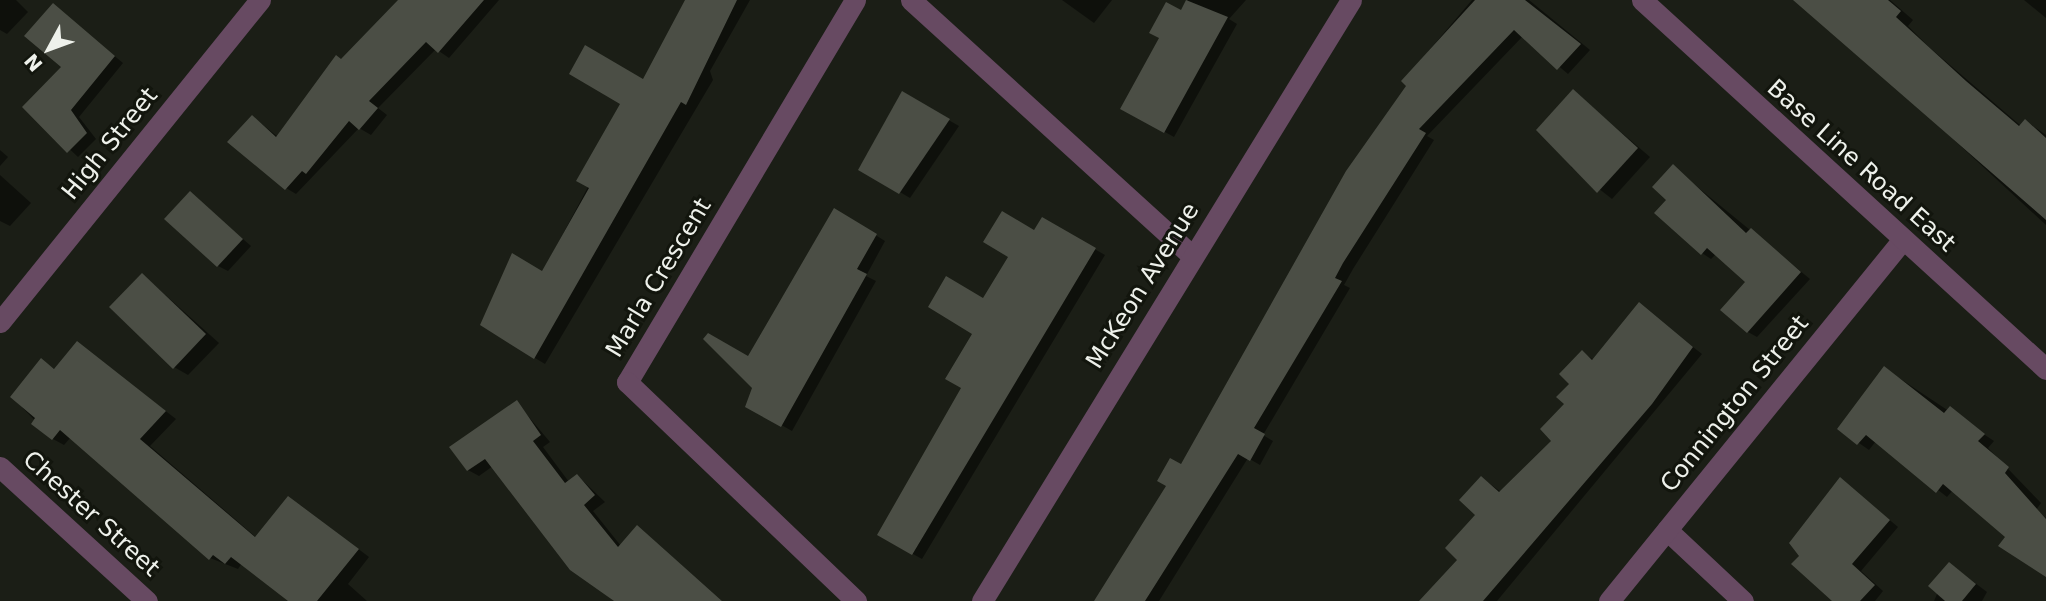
<!DOCTYPE html>
<html>
<head>
<meta charset="utf-8">
<style>
  body { margin:0 }
  #map { position:relative; width:2046px; height:601px; overflow:hidden; background:#1b1e16; font-family:"DejaVu Sans",sans-serif }
  div>[style] { position:absolute }
  .shadow>* { inset:0; background:#0007 }
  .building>* { inset:0; background:#4b4e45 }
  .minor>* { height:21px; margin:-10.5px; padding:0 10.5px; transform-origin:10.5px; border-radius:10.5px; background:#674a62 }
  .tertiary>* { height:21px; margin:-10.5px; padding:0 10.5px; transform-origin:10.5px; border-radius:10.5px; background:#674a62 }
  span { translate:-50% -50%; white-space:nowrap; text-align:center; line-height:1.15; -webkit-text-stroke:6px #12150d; paint-order:stroke }
  .street-label { font-size:24px; color:#eef1eb }
  .north { position:absolute; left:14px; top:14px; width:70px; height:70px; -webkit-text-stroke:5px #12150d; paint-order:stroke; rotate:229deg; font-size:19px; font-weight:700; line-height:28px; text-align:center; color:#eef1eb }
  .north::after { content:''; display:block; margin:auto; width:24px; height:32px; background:#eef1eb; clip-path:polygon(50% 0,100% 100%,50% 72%,0 100%) }
</style>
</head>
<body>
<div id="map">
  <div class="shadow">
    <div style="clip-path:polygon(0 0,16px 0,28px 12px,7px 34px,0 30px)"></div>
    <div style="clip-path:polygon(400px 0,499px 0,449px 58px,436px 49px,378px 108px,387px 115px,371px 135px,359px 128px,296px 194px,286px 188px,253px 117px,278px 137px)"></div>
    <div style="clip-path:polygon(688px 0,750px 0,710px 71px,713px 80px,545px 364px,535px 358px,542px 273px)"></div>
    <div style="clip-path:polygon(1062px 0,1112px 0,1094px 23px)"></div>
    <div style="clip-path:polygon(1188px 0,1246px 0,1229px 19px,1237px 24px,1174px 137px,1122px 108px)"></div>
    <div style="clip-path:polygon(1472px 0,1529px 0,1590px 50px,1568px 74px,1523px 36px,1427px 136px,1434px 140px,1353px 269px,1344px 285px,1350px 288px,1263px 435px,1273px 441px,1260px 465px,1248px 458px,1159px 601px,1099px 601px,1408px 86px,1403px 81px)"></div>
    <div style="clip-path:polygon(1803px 0,1890px 0,1913px 20px,1908px 26px,1929px 47px,2021px 126px,2026px 121px,2046px 135px,2046px 225px)"></div>
    <div style="clip-path:polygon(2024px 0,2046px 0,2046px 18px)"></div>
    <div style="clip-path:polygon(53px 5px,123px 63px,79px 117px,96px 139px,78px 157px,25px 107px,63px 67px)"></div>
    <div style="clip-path:polygon(1573px 91px,1650px 157px,1612px 199px,1571px 167px)"></div>
    <div style="clip-path:polygon(903px 94px,959px 126px,910px 198px,861px 169px)"></div>
    <div style="clip-path:polygon(0 150px,8px 157px,0 166px)"></div>
    <div style="clip-path:polygon(1673px 167px,1810px 279px,1757px 337px,1748px 332px,1747px 281px,1716px 254px,1711px 259px,1702px 253px,1669px 200px)"></div>
    <div style="clip-path:polygon(0 175px,31px 203px,10px 226px,0 221px)"></div>
    <div style="clip-path:polygon(190px 193px,251px 246px,228px 271px,218px 266px)"></div>
    <div style="clip-path:polygon(835px 210px,885px 241px,866px 276px,876px 281px,792px 431px,748px 406px,753px 388px,749px 358px)"></div>
    <div style="clip-path:polygon(1042px 219px,1105px 255px,922px 559px,879px 535px,963px 387px,984px 300px)"></div>
    <div style="clip-path:polygon(143px 275px,219px 343px,188px 375px,174px 367px)"></div>
    <div style="clip-path:polygon(1639px 305px,1702px 354px,1497px 601px,1421px 601px,1460px 559px,1478px 515px,1482px 478px,1501px 492px,1554px 441px,1583px 353px,1594px 360px)"></div>
    <div style="clip-path:polygon(77px 343px,176px 419px,150px 446px,257px 538px,300px 505px,369px 557px,348px 584px,367px 601px,290px 601px,242px 563px,238px 569px,210px 558px,71px 437px,64px 445px,53px 439px,12px 397px,41px 360px,56px 370px)"></div>
    <div style="clip-path:polygon(1884px 368px,1994px 441px,1988px 448px,2041px 503px,2036px 510px,2046px 518px,2046px 573px,2000px 546px,2008px 537px,1953px 490px,1947px 497px,1876px 441px,1869px 450px,1839px 429px)"></div>
    <div style="clip-path:polygon(517px 403px,550px 442px,543px 447px,569px 482px,578px 476px,605px 502px,593px 511px,621px 546px,638px 527px,722px 601px,614px 601px,572px 569px,493px 466px,479px 476px,468px 470px)"></div>
    <div style="clip-path:polygon(1841px 479px,1898px 527px,1861px 571px,1883px 591px,1875px 601px,1835px 601px,1801px 556px)"></div>
    <div style="clip-path:polygon(1950px 564px,1987px 592px,1982px 601px,1934px 601px)"></div>
  </div>
  <div class="building">
    <div style="clip-path:polygon(398px 0,484px 0,438px 53px,426px 42px,369px 101px,378px 108px,359px 130px,349px 121px,306px 174px,302px 171px,285px 190px,227px 142px,252px 115px,276px 137px,336px 55px,341px 59px)"></div>
    <div style="clip-path:polygon(685px 0,737px 0,686px 105px,681px 102px,534px 359px,480px 325px,512px 253px,542px 271px,589px 188px,576px 181px,620px 104px,569px 74px,585px 45px,643px 79px)"></div>
    <div style="clip-path:polygon(1186px 0,1228px 17px,1164px 133px,1120px 109px,1159px 38px,1149px 33px,1166px 2px,1181px 10px)"></div>
    <div style="clip-path:polygon(1475px 0,1525px 0,1581px 44px,1557px 70px,1514px 30px,1419px 129px,1426px 133px,1343px 263px,1335px 278px,1342px 281px,1254px 428px,1265px 434px,1250px 461px,1238px 454px,1145px 601px,1094px 601px,1166px 486px,1157px 481px,1170px 458px,1181px 464px,1346px 171px,1406px 86px,1401px 81px)"></div>
    <div style="clip-path:polygon(1793px 0,1888px 0,1901px 11px,1896px 17px,1966px 81px,2019px 126px,2025px 119px,2046px 138px,2046px 220px)"></div>
    <div style="clip-path:polygon(53px 3px,115px 56px,71px 110px,87px 133px,67px 153px,22px 107px,61px 67px,24px 36px)"></div>
    <div style="clip-path:polygon(1573px 89px,1638px 148px,1597px 193px,1536px 130px)"></div>
    <div style="clip-path:polygon(902px 91px,950px 119px,899px 194px,858px 170px)"></div>
    <div style="clip-path:polygon(1673px 164px,1746px 233px,1751px 228px,1801px 272px,1747px 333px,1720px 310px,1745px 282px,1707px 248px,1701px 255px,1654px 213px,1666px 200px,1652px 187px)"></div>
    <div style="clip-path:polygon(190px 191px,243px 239px,217px 267px,164px 219px)"></div>
    <div style="clip-path:polygon(834px 208px,877px 234px,857px 269px,867px 274px,781px 427px,745px 407px,752px 388px,703px 339px,708px 333px,748px 356px)"></div>
    <div style="clip-path:polygon(1002px 211px,1034px 230px,1042px 217px,1096px 248px,912px 555px,877px 535px,961px 388px,945px 379px,972px 334px,928px 307px,946px 276px,983px 298px,1008px 257px,983px 242px)"></div>
    <div style="clip-path:polygon(142px 273px,206px 334px,173px 369px,109px 307px)"></div>
    <div style="clip-path:polygon(1639px 302px,1693px 347px,1652px 404px,1483px 601px,1419px 601px,1457px 560px,1445px 548px,1475px 515px,1459px 500px,1481px 476px,1499px 492px,1551px 441px,1540px 429px,1564px 404px,1556px 397px,1569px 384px,1559px 374px,1582px 350px,1592px 360px)"></div>
    <div style="clip-path:polygon(77px 341px,166px 411px,140px 439px,255px 537px,288px 496px,359px 549px,317px 601px,288px 601px,231px 557px,225px 564px,213px 555px,209px 560px,60px 430px,52px 440px,31px 424px,35px 418px,10px 397px,41px 358px,54px 369px)"></div>
    <div style="clip-path:polygon(1884px 366px,1944px 413px,1950px 406px,1985px 434px,1978px 441px,2009px 467px,2005px 473px,2046px 519px,2046px 577px,1998px 546px,2005px 537px,1943px 484px,1936px 493px,1866px 435px,1857px 445px,1837px 429px)"></div>
    <div style="clip-path:polygon(517px 400px,541px 435px,533px 441px,565px 483px,577px 474px,595px 495px,584px 505px,618px 547px,637px 525px,722px 601px,614px 601px,570px 570px,485px 459px,467px 471px,449px 447px)"></div>
    <div style="clip-path:polygon(1840px 477px,1890px 520px,1852px 564px,1875px 585px,1860px 601px,1832px 601px,1791px 564px,1799px 556px,1789px 543px)"></div>
    <div style="clip-path:polygon(1949px 562px,1976px 584px,1962px 601px,1945px 601px,1928px 586px)"></div>
  </div>
  <div class="minor">
    <div style="left:855px;top:0;width:445px;rotate:120.8deg"></div>
    <div style="left:627px;top:382px;width:317px;rotate:43.7deg"></div>
    <div style="left:911px;top:0;width:380px;rotate:42.3deg"></div>
    <div style="left:0;top:467px;width:199px;rotate:42.4deg"></div>
    <div style="left:1667px;top:530px;width:104px;rotate:43.1deg"></div>
    <div style="left:982px;top:601px;width:705px;rotate:-58.45deg"></div>
    <div style="left:1609px;top:601px;width:465px;rotate:-50.9deg"></div>
  </div>
  <div class="tertiary">
    <div style="left:1642px;top:0;width:547px;rotate:42.41deg"></div>
    <div style="left:0;top:322px;width:414px;rotate:-51.1deg"></div>
  </div>
  <div class="street-label">
    <span style="left:110px;top:144px;rotate:-51deg">High Street</span>
    <span style="left:1861px;top:166px;rotate:42deg">Base Line Road East</span>
    <span style="left:659px;top:278px;rotate:-59deg">Marla Crescent</span>
    <span style="left:1143px;top:286px;rotate:-58deg">McKeon Avenue</span>
    <span style="left:1735px;top:404px;rotate:-51deg">Connington Street</span>
    <span style="left:91px;top:514px;rotate:42deg">Chester Street</span>
  </div>
  <div class="north">N</div>
</div>
</body>
</html>
